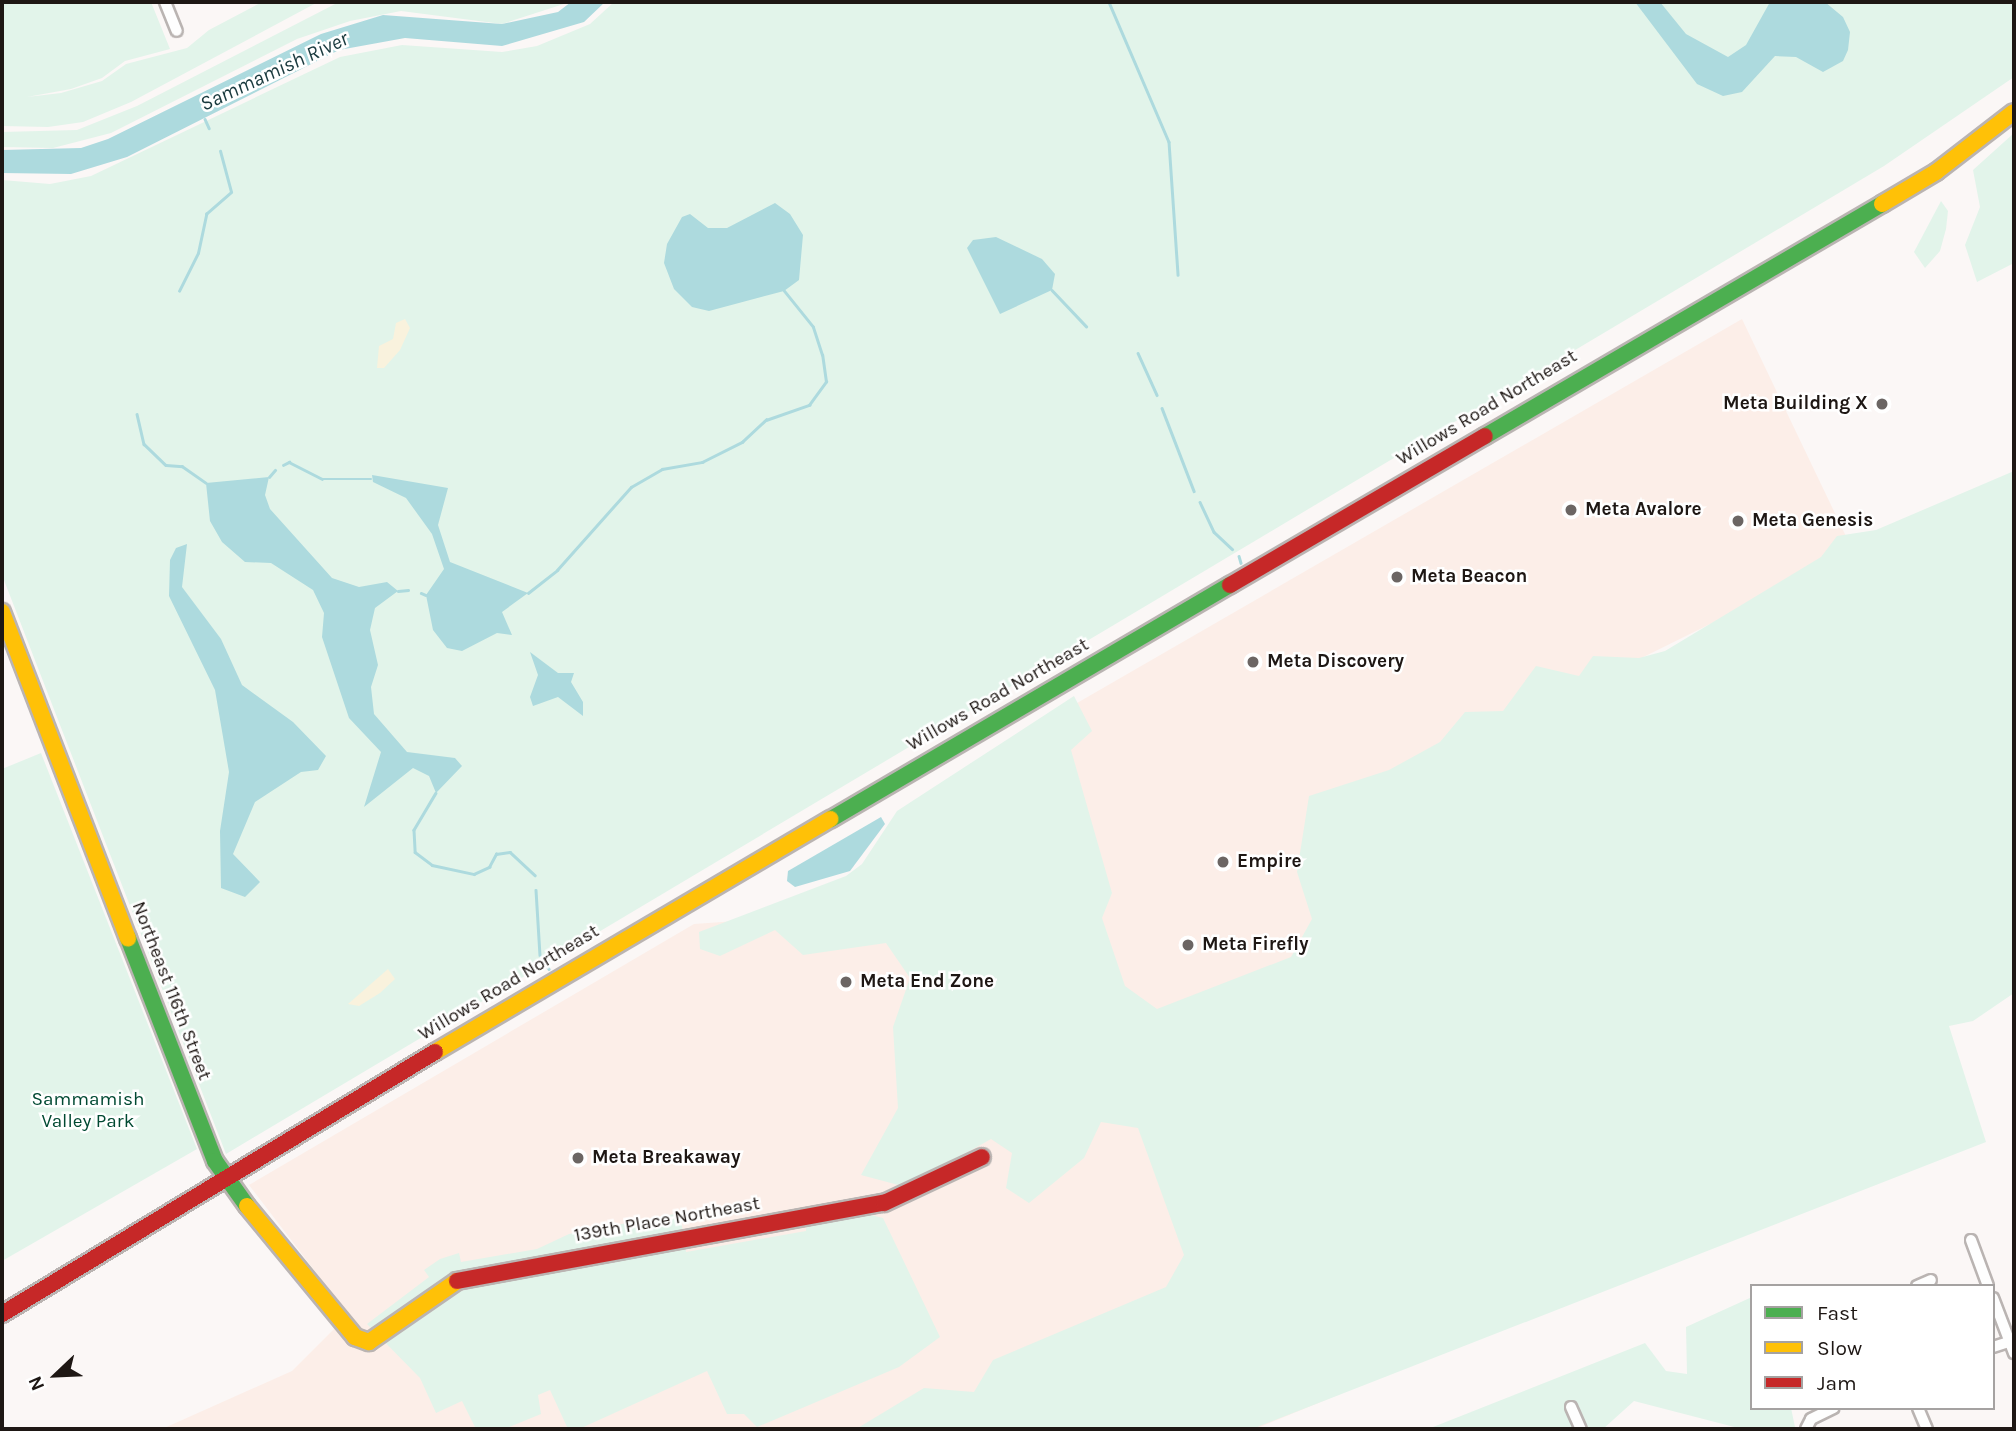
<!DOCTYPE html>
<html>
<head>
<meta charset="utf-8">
<style>
  body { margin:0 }
  #map { position:relative; width:2016px; height:1431px; overflow:hidden; background:#fbf7f6; font-family:Karla,sans-serif }
  div>[style] { position:absolute }
  .built>* { inset:0; background:#fceee8 }
  .green>* { inset:0; background:#e2f4ea }
  .sand>* { inset:0; background:#f9f2dd }
  .water>* { inset:0; background:#addade }
  .stream>* { height:2.5px; margin:-1.25px; padding:0 1.25px; transform-origin:1.25px; border-radius:1.25px; background:#addade }
  .roads { filter:drop-shadow(2px 0 #bab4b2) drop-shadow(-2px 0 #bab4b2) drop-shadow(0 2px #bab4b2) drop-shadow(0 -2px #bab4b2) }
  .street>* { height:10px; margin:-5px; padding:0 5px; transform-origin:5px; border-radius:5px; background:#fefefe }
  .fast>* { height:16px; margin:-8px; padding:0 8px; transform-origin:8px; border-radius:8px; background:#4caf50 }
  .slow>* { height:16px; margin:-8px; padding:0 8px; transform-origin:8px; border-radius:8px; background:#ffc107 }
  .jam>* { height:16px; margin:-8px; padding:0 8px; transform-origin:8px; border-radius:8px; background:#c62828 }
  .dots>* { width:19px; height:19px; translate:-50% -50%; box-sizing:border-box; border:4px solid #fff; border-radius:50% }
  span { translate:-50% -50%; white-space:nowrap; text-align:center; line-height:1.15; -webkit-text-stroke:5px #fff; paint-order:stroke }
  .poi-label { font-size:19px; color:#1e1714; font-weight:700 }
  .right { translate:-100% -50%; text-align:right }
  .left { translate:0 -50%; text-align:left }
  .street-label { font-size:19px; color:#1e1714 }
  .park-label { font-size:19px; color:#014932 }
  .water-label { font-size:21px; color:#1a3a3e; font-style:italic }
  .frame { position:absolute; inset:0; border:4px solid #1e1714; pointer-events:none }
  .legend { position:absolute; left:1750px; top:1284px; width:245px; height:126px; box-sizing:border-box; background:#fff; border:2px solid #a5a2a1; margin:0; padding:9px 12px; list-style:none; font-size:21px; color:#1e1714 }
  .legend li { display:flex; align-items:center; gap:14px; height:35px }
  .legend b { width:35px; border:2px solid #a5a2a1 }
  .north { position:absolute; left:21px; top:1340px; width:70px; height:70px; -webkit-text-stroke:5px #fff; paint-order:stroke; rotate:247deg; font-size:19px; font-weight:700; line-height:28px; text-align:center; color:#1e1714 }
  .north::after { content:''; display:block; margin:auto; width:24px; height:32px; background:#1e1714; clip-path:polygon(50% 0,100% 100%,50% 72%,0 100%) }
</style>
</head>
<body>
<div id="map">
  <div class="built">
    <div style="clip-path:polygon(1742px 319px,1854px 553px,1332px 811px,1411px 1365px,1255px 1429px,162px 1429px,292px 1371px,334px 1329px,344px 1309px,249px 1185px,694px 924px,909px 909px,1032px 729px)"></div>
  </div>
  <div class="green">
    <div style="clip-path:polygon(2px 2px,151px 2px,170px 49px,125px 61px,102px 78px,71px 89px,27px 97px,61px 93px,102px 81px,126px 64px,187px 48px,209px 30px,262px 2px,318px 2px,131px 102px,83px 122px,48px 127px,2px 126px)"></div>
    <div style="clip-path:polygon(339px 2px,570px 2px,502px 24px,401px 11px,350px 21px,297px 39px,111px 133px,53px 148px,2px 147px,2px 132px,77px 130px,137px 106px)"></div>
    <div style="clip-path:polygon(614px 2px,2014px 2px,2014px 77px,1884px 166px,226px 1154px,2px 575px,2px 180px,50px 184px,91px 176px,340px 57px,402px 45px,502px 52px,537px 46px,590px 24px)"></div>
    <div style="clip-path:polygon(2014px 133px,2014px 263px,1977px 282px,1965px 245px,1980px 207px,1973px 170px)"></div>
    <div style="clip-path:polygon(1941px 201px,1948px 211px,1946px 229px,1940px 251px,1925px 268px,1914px 252px)"></div>
    <div style="clip-path:polygon(2014px 471px,2014px 993px,1973px 1021px,1949px 1026px,1986px 1142px,1252px 1429px,856px 1429px,924px 1388px,974px 1392px,993px 1360px,1166px 1287px,1184px 1255px,1138px 1128px,1101px 1122px,1084px 1158px,1029px 1203px,1006px 1188px,1012px 1153px,991px 1139px,906px 1187px,861px 1175px,898px 1108px,893px 1027px,910px 978px,886px 943px,803px 955px,775px 930px,720px 956px,700px 949px,699px 932px,846px 876px,862px 864px,897px 811px,1074px 696px,1092px 731px,1071px 750px,1112px 893px,1102px 918px,1125px 986px,1157px 1009px,1291px 957px,1312px 919px,1297px 872px,1309px 796px,1389px 770px,1440px 742px,1465px 712px,1503px 711px,1536px 666px,1579px 676px,1593px 656px,1639px 658px,1665px 651px,1821px 557px,1837px 536px,1876px 530px)"></div>
    <div style="clip-path:polygon(41px 753px,197px 1149px,2px 1261px,2px 769px)"></div>
    <div style="clip-path:polygon(680px 1213px,686px 1252px,806px 1231px,806px 1223px,867px 1214px,883px 1218px,940px 1337px,899px 1367px,757px 1427px,744px 1414px,727px 1414px,707px 1371px,579px 1429px,568px 1429px,550px 1390px,538px 1395px,541px 1414px,504px 1429px,476px 1429px,462px 1401px,436px 1413px,420px 1378px,367px 1324px,429px 1277px,424px 1270px,440px 1259px,459px 1253px,461px 1262px,537px 1249px,569px 1234px)"></div>
    <div style="clip-path:polygon(1752px 1297px,1752px 1408px,1791px 1408px,1795px 1427px,1742px 1429px,1634px 1401px,1603px 1429px,1428px 1429px,1645px 1343px,1666px 1371px,1687px 1374px,1686px 1327px)"></div>
  </div>
  <div class="sand">
    <div style="clip-path:polygon(405px 319px,410px 328px,400px 350px,384px 368px,377px 368px,379px 346px,393px 339px,396px 323px)"></div>
    <div style="clip-path:polygon(388px 969px,395px 979px,380px 993px,359px 1006px,348px 1004px)"></div>
  </div>
  <div class="water">
    <div style="clip-path:polygon(571px 2px,605px 2px,584px 22px,502px 46px,405px 38px,339px 50px,127px 157px,71px 174px,2px 173px,2px 150px,81px 148px,108px 139px,321px 34px,383px 15px,502px 24px,558px 12px)"></div>
    <div style="clip-path:polygon(1635px 2px,1660px 2px,1686px 34px,1728px 57px,1746px 45px,1770px 2px,1825px 2px,1843px 17px,1850px 32px,1848px 50px,1843px 61px,1823px 72px,1796px 57px,1775px 56px,1742px 92px,1723px 96px,1697px 84px)"></div>
    <div style="clip-path:polygon(775px 203px,790px 214px,803px 235px,799px 280px,784px 291px,709px 311px,692px 307px,674px 289px,664px 263px,667px 244px,682px 217px,690px 214px,708px 228px,727px 228px)"></div>
    <div style="clip-path:polygon(996px 237px,1042px 259px,1055px 274px,1052px 290px,1000px 314px,967px 248px,973px 240px)"></div>
    <div style="clip-path:polygon(372px 475px,448px 488px,438px 525px,450px 562px,528px 593px,502px 612px,512px 635px,497px 633px,462px 651px,447px 648px,433px 630px,426px 595px,444px 569px,432px 534px,406px 498px,373px 482px)"></div>
    <div style="clip-path:polygon(269px 477px,265px 495px,270px 509px,332px 578px,359px 587px,387px 582px,398px 591px,375px 608px,370px 630px,378px 665px,371px 687px,374px 714px,407px 752px,455px 758px,462px 766px,436px 793px,429px 776px,413px 768px,364px 807px,381px 752px,349px 718px,322px 637px,324px 613px,313px 590px,271px 563px,245px 562px,222px 542px,210px 521px,206px 483px)"></div>
    <div style="clip-path:polygon(187px 544px,182px 587px,221px 639px,242px 685px,293px 722px,326px 756px,318px 770px,301px 772px,255px 802px,233px 854px,260px 882px,245px 897px,221px 888px,220px 831px,229px 772px,215px 690px,169px 596px,170px 560px,176px 548px)"></div>
    <div style="clip-path:polygon(530px 652px,558px 673px,574px 673px,571px 682px,583px 702px,583px 716px,558px 697px,533px 706px,530px 697px,538px 675px)"></div>
    <div style="clip-path:polygon(881px 817px,885px 824px,850px 871px,795px 887px,787px 881px,788px 871px)"></div>
  </div>
  <div class="stream">
    <div style="left:1109px;top:2px;width:152px;rotate:66.8deg"></div>
    <div style="left:1169px;top:142px;width:133px;rotate:86.1deg"></div>
    <div style="left:205px;top:119px;width:10px;rotate:66deg"></div>
    <div style="left:1052px;top:290px;width:50px;rotate:46.6deg"></div>
    <div style="left:179px;top:291px;width:42px;rotate:-63.4deg"></div>
    <div style="left:198px;top:253px;width:40px;rotate:-78deg"></div>
    <div style="left:206px;top:214px;width:33px;rotate:-41deg"></div>
    <div style="left:231px;top:192px;width:42px;rotate:-105deg"></div>
    <div style="left:1138px;top:353px;width:46px;rotate:65.7deg"></div>
    <div style="left:1162px;top:408px;width:89px;rotate:68.9deg"></div>
    <div style="left:137px;top:414px;width:31px;rotate:77deg"></div>
    <div style="left:144px;top:444px;width:30px;rotate:44deg"></div>
    <div style="left:166px;top:465px;width:16px;rotate:4deg"></div>
    <div style="left:182px;top:466px;width:29px;rotate:35deg"></div>
    <div style="left:283px;top:465px;width:7px;rotate:-27deg"></div>
    <div style="left:289px;top:462px;width:37px;rotate:27deg"></div>
    <div style="left:322px;top:479px;width:49px"></div>
    <div style="left:269px;top:477px;width:9px;rotate:-49deg"></div>
    <div style="left:1200px;top:502px;width:33px;rotate:65deg"></div>
    <div style="left:1214px;top:532px;width:25px;rotate:43deg"></div>
    <div style="left:1239px;top:556px;width:7px;rotate:74deg"></div>
    <div style="left:398px;top:591px;width:10px;rotate:-6deg"></div>
    <div style="left:421px;top:593px;width:5px;rotate:22deg"></div>
    <div style="left:528px;top:593px;width:37px;rotate:-38deg"></div>
    <div style="left:557px;top:570px;width:111px;rotate:-48.3deg"></div>
    <div style="left:631px;top:487px;width:36px;rotate:-30deg"></div>
    <div style="left:662px;top:469px;width:41px;rotate:-9.9deg"></div>
    <div style="left:702px;top:462px;width:45px;rotate:-26.6deg"></div>
    <div style="left:742px;top:442px;width:33px;rotate:-43deg"></div>
    <div style="left:766px;top:420px;width:46px;rotate:-19.2deg"></div>
    <div style="left:809px;top:405px;width:29px;rotate:-54deg"></div>
    <div style="left:826px;top:382px;width:27px;rotate:-98deg"></div>
    <div style="left:822px;top:355px;width:29px;rotate:-108deg"></div>
    <div style="left:813px;top:327px;width:46px;rotate:-128.9deg"></div>
    <div style="left:436px;top:793px;width:43px;rotate:120.7deg"></div>
    <div style="left:414px;top:830px;width:22px;rotate:87deg"></div>
    <div style="left:415px;top:852px;width:21px;rotate:37deg"></div>
    <div style="left:432px;top:865px;width:43px;rotate:12.1deg"></div>
    <div style="left:474px;top:874px;width:17px;rotate:-25deg"></div>
    <div style="left:489px;top:867px;width:15px;rotate:-62deg"></div>
    <div style="left:496px;top:854px;width:14px;rotate:-8deg"></div>
    <div style="left:510px;top:852px;width:34px;rotate:43deg"></div>
    <div style="left:536px;top:890px;width:65px;rotate:86.5deg"></div>
    <div style="left:545px;top:963px;width:7px;rotate:56deg"></div>
  </div>
  <div class="roads">
    <div class="street">
      <div style="left:165px;top:2px;width:31px;rotate:68deg"></div>
      <div style="left:1971px;top:1240px;width:49px;rotate:69.7deg"></div>
      <div style="left:1917px;top:1286px;width:15px;rotate:-23deg"></div>
      <div style="left:1993px;top:1298px;width:59px;rotate:69.1deg"></div>
      <div style="left:1993px;top:1347px;width:22px;rotate:-18deg"></div>
      <div style="left:1571px;top:1407px;width:24px;rotate:66deg"></div>
      <div style="left:1918px;top:1408px;width:23px;rotate:67deg"></div>
      <div style="left:1806px;top:1429px;width:11px;rotate:-63deg"></div>
      <div style="left:1811px;top:1419px;width:25px;rotate:-26deg"></div>
    </div>
    <div class="fast">
      <div style="left:1485px;top:436px;width:460px;rotate:-30.3deg"></div>
      <div style="left:831px;top:819px;width:463px;rotate:-30.4deg"></div>
      <div style="left:128px;top:938px;width:239px;rotate:68.7deg"></div>
      <div style="left:215px;top:1161px;width:55px;rotate:54.6deg"></div>
    </div>
    <div class="slow">
      <div style="left:1882px;top:204px;width:63px;rotate:-30.7deg"></div>
      <div style="left:1936px;top:172px;width:98px;rotate:-37.6deg"></div>
      <div style="left:2px;top:612px;width:350px;rotate:68.9deg"></div>
      <div style="left:435px;top:1052px;width:459px;rotate:-30.5deg"></div>
      <div style="left:247px;top:1206px;width:170px;rotate:50.5deg"></div>
      <div style="left:355px;top:1337px;width:15px;rotate:20deg"></div>
      <div style="left:369px;top:1342px;width:107px;rotate:-34.7deg"></div>
    </div>
    <div class="jam">
      <div style="left:1230px;top:585px;width:295px;rotate:-30.3deg"></div>
      <div style="left:457px;top:1281px;width:434px;rotate:-10.4deg"></div>
      <div style="left:884px;top:1203px;width:108px;rotate:-25.1deg"></div>
      <div style="left:2px;top:1314px;width:506px;rotate:-31.18deg"></div>
    </div>
  </div>
  <div class="dots">
    <div style="left:1882px;top:404px;background:#6b6563"></div>
    <div style="left:1571px;top:510px;background:#6b6563"></div>
    <div style="left:1738px;top:521px;background:#6b6563"></div>
    <div style="left:1397px;top:577px;background:#6b6563"></div>
    <div style="left:1253px;top:662px;background:#6b6563"></div>
    <div style="left:1223px;top:862px;background:#6b6563"></div>
    <div style="left:1188px;top:945px;background:#6b6563"></div>
    <div style="left:846px;top:982px;background:#6b6563"></div>
    <div style="left:578px;top:1158px;background:#6b6563"></div>
  </div>
  <div class="poi-label">
    <span class="right" style="left:1868px;top:404px">Meta Building X</span>
    <span class="left" style="left:1585px;top:510px">Meta Avalore</span>
    <span class="left" style="left:1752px;top:521px">Meta Genesis</span>
    <span class="left" style="left:1411px;top:577px">Meta Beacon</span>
    <span class="left" style="left:1267px;top:662px">Meta Discovery</span>
    <span class="left" style="left:1237px;top:862px">Empire</span>
    <span class="left" style="left:1202px;top:945px">Meta Firefly</span>
    <span class="left" style="left:860px;top:982px">Meta End Zone</span>
    <span class="left" style="left:592px;top:1158px">Meta Breakaway</span>
  </div>
  <div class="street-label">
    <span style="left:1487px;top:408px;rotate:-31deg">Willows Road Northeast</span>
    <span style="left:998px;top:695px;rotate:-30deg">Willows Road Northeast</span>
    <span style="left:509px;top:983px;rotate:-31deg">Willows Road Northeast</span>
    <span style="left:171px;top:991px;rotate:69deg">Northeast 116th Street</span>
    <span style="left:667px;top:1220px;rotate:-10deg">139th Place Northeast</span>
  </div>
  <div class="park-label">
    <span style="left:88px;top:1111px">Sammamish<br>Valley Park</span>
  </div>
  <div class="water-label">
    <span style="left:274px;top:71px;rotate:-25deg">Sammamish River</span>
  </div>
  <div class="frame"></div>
  <ul class="legend">
  <li><b style="height:9px;background:#4caf50"></b>Fast</li>
  <li><b style="height:9px;background:#ffc107"></b>Slow</li>
  <li><b style="height:9px;background:#c62828"></b>Jam</li>
  </ul>
  <div class="north">N</div>
</div>
</body>
</html>
